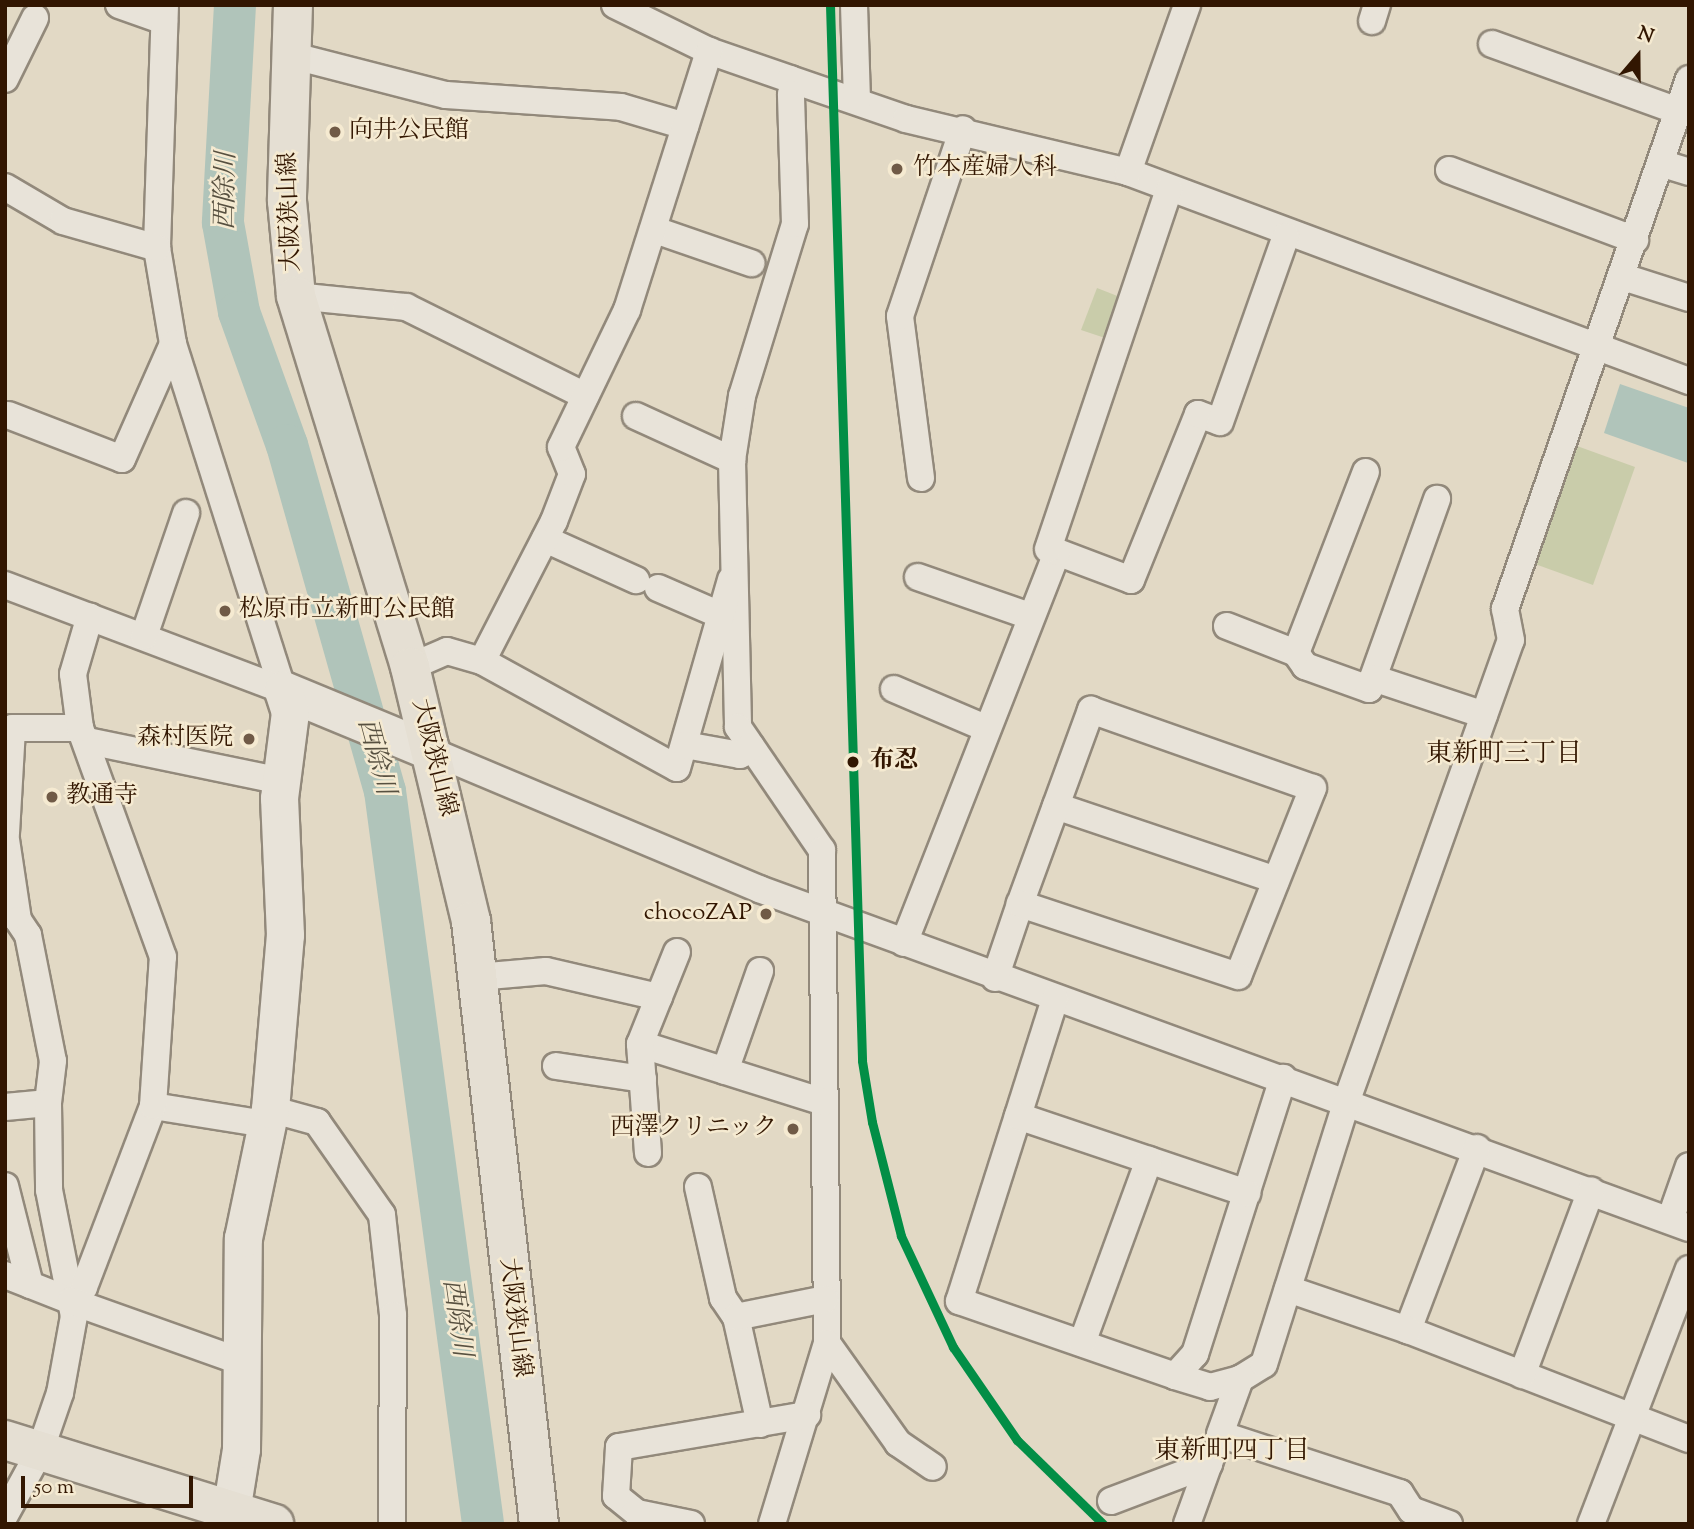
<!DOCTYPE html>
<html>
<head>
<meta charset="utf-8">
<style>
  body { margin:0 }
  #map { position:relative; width:1694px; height:1529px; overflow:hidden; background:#e2d9c5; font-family:"Sorts Mill Goudy","Noto Serif JP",serif }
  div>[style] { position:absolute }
  .green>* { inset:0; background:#c9ccaa }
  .water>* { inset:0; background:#b0c4ba }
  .river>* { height:42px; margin:-21px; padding:0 21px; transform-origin:21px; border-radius:21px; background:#b0c4ba }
  .roads { filter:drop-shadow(2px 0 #92897b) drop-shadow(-2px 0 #92897b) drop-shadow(0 2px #92897b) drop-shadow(0 -2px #92897b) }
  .street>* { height:26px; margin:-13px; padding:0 13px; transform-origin:13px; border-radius:13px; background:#e8e3d9 }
  .secondary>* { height:37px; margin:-18.5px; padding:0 18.5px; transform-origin:18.5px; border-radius:18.5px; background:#e8e3d9 }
  .primary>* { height:38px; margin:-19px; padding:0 19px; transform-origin:19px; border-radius:19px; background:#e5dfd3 }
  .rail-1>* { height:9px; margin:-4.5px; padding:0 4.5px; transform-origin:4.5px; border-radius:4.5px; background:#028e46 }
  .dots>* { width:19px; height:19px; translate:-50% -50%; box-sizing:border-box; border:4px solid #f5ead1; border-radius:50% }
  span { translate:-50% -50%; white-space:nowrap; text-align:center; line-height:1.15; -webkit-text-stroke:5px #f5ead1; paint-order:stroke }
  .poi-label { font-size:24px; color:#321601 }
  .left { translate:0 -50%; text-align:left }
  .right { translate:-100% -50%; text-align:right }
  .street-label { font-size:24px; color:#321601 }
  .stop-label { font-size:24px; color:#321601; font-weight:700 }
  .water-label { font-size:26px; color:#575040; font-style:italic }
  .neighbourhood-label { font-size:26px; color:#321601 }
  .frame { position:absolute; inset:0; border:7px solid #321601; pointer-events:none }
  .north { position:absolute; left:1603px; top:21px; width:70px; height:70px; -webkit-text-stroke:5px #f5ead1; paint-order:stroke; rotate:20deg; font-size:19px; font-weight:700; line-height:28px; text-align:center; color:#321601 }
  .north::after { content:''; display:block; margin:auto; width:24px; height:32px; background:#321601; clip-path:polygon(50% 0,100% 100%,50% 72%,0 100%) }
  .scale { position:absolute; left:21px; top:1476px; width:172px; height:32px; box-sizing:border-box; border:4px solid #321601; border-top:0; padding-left:9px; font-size:21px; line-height:24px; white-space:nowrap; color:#321601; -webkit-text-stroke:5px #f5ead1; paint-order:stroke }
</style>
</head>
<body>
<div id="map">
  <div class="green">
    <div style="clip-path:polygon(1097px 288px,1120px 297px,1105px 338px,1081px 330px)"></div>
    <div style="clip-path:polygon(1577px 446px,1635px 467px,1593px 585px,1535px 564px)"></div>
  </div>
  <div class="water">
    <div style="clip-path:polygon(1620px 384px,1689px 408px,1688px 463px,1604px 433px)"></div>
  </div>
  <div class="river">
    <div style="left:235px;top:5px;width:218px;rotate:93.2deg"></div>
    <div style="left:223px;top:223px;width:90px;rotate:79.8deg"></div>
    <div style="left:239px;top:312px;width:141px;rotate:70.2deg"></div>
    <div style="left:287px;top:445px;width:360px;rotate:74.2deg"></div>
    <div style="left:385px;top:791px;width:740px;rotate:82.38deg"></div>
  </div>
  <div class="roads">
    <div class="street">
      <div style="left:119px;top:5px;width:48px;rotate:19.6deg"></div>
      <div style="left:165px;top:5px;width:243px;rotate:91.9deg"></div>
      <div style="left:157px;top:248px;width:97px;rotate:80.5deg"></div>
      <div style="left:173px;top:344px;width:363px;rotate:72.4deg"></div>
      <div style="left:615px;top:5px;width:105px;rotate:26.1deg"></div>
      <div style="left:709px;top:51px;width:86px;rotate:19.1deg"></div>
      <div style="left:790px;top:79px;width:123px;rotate:19deg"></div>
      <div style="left:906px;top:119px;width:228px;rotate:13.4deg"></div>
      <div style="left:1128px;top:172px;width:599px;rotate:20.43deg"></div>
      <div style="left:854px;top:5px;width:96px;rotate:88.2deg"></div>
      <div style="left:1372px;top:21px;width:17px;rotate:-73deg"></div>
      <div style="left:1492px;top:44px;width:198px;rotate:19.8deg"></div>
      <div style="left:290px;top:55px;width:161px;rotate:14.4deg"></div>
      <div style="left:446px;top:95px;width:175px;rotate:3.9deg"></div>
      <div style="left:621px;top:107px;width:67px;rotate:16.5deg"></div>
      <div style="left:5px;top:79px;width:68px;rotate:-63.8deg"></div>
      <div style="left:1660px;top:163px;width:30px;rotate:17deg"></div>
      <div style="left:1449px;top:170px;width:199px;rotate:20.6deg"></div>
      <div style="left:1128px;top:172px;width:177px;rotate:-70.5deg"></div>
      <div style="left:5px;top:187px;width:67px;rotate:30.4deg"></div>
      <div style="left:63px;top:221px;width:98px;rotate:16deg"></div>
      <div style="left:655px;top:230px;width:102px;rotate:19deg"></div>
      <div style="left:1623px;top:277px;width:69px;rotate:17.7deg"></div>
      <div style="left:296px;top:296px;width:111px;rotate:5.7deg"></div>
      <div style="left:406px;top:307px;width:200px;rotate:26.4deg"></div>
      <div style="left:8px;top:415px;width:122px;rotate:21.1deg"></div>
      <div style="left:122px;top:459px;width:126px;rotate:-66.1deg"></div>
      <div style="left:636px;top:416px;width:106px;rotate:24.6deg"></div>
      <div style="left:732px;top:460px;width:267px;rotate:88.7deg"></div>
      <div style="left:738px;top:727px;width:149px;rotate:55.7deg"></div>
      <div style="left:822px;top:850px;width:493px;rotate:89.4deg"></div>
      <div style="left:827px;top:1343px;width:189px;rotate:106.9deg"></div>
      <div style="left:732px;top:460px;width:65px;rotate:-81.1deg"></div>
      <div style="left:742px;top:396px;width:180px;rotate:-72.9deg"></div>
      <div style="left:795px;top:224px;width:130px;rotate:-91.8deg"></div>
      <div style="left:921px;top:478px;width:163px;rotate:-97.4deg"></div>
      <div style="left:900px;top:316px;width:197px;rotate:-71.4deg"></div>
      <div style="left:545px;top:539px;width:100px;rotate:24.3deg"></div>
      <div style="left:1057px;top:552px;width:79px;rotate:20.7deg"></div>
      <div style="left:1131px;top:580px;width:179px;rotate:-68deg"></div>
      <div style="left:1198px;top:414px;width:23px;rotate:20deg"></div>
      <div style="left:1220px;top:422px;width:197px;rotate:-70.5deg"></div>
      <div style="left:918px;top:577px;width:119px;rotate:19.2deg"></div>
      <div style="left:5px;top:585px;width:297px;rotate:20.7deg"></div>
      <div style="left:658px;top:588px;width:65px;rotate:23.4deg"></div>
      <div style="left:1227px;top:626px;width:74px;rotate:21.4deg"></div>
      <div style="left:1296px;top:653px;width:16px;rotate:55deg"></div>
      <div style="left:1305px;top:666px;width:68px;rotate:19.8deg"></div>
      <div style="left:1369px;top:689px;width:202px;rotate:-70.3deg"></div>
      <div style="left:144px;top:636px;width:130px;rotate:-71.1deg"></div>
      <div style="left:1296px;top:653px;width:194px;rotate:-68.9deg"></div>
      <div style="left:482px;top:661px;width:222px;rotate:28.8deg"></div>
      <div style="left:677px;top:768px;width:196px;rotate:-74deg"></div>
      <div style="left:410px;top:667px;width:40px;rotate:-23.4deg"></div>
      <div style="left:447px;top:651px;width:36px;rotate:16deg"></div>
      <div style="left:482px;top:661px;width:157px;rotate:-62.8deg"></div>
      <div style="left:554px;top:521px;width:50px;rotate:-69deg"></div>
      <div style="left:572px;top:474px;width:29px;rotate:-112deg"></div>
      <div style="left:561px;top:447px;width:152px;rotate:-64.3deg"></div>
      <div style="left:627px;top:310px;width:272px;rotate:-72.4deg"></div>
      <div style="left:1373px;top:678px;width:117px;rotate:18.4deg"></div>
      <div style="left:894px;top:689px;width:97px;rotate:23.1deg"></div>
      <div style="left:88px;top:741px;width:197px;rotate:11.7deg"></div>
      <div style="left:685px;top:745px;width:56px;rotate:10.3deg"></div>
      <div style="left:740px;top:755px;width:14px;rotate:-39deg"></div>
      <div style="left:431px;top:751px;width:356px;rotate:22.8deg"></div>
      <div style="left:759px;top:889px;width:990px;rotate:20.03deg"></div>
      <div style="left:1056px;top:806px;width:232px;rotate:18.6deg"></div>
      <div style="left:5px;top:833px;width:88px;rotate:81.5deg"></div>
      <div style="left:18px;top:920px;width:18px;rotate:56deg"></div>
      <div style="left:28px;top:935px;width:128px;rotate:78.8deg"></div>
      <div style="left:53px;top:1061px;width:42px;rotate:96.8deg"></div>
      <div style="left:48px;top:1103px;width:43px;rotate:174.7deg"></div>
      <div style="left:6px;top:833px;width:105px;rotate:-86.7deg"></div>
      <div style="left:12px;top:728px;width:68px"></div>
      <div style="left:904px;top:943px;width:420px;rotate:-68.6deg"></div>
      <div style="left:1057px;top:552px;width:9px;rotate:-162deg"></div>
      <div style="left:1048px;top:549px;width:380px;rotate:-71.4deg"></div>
      <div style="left:477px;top:977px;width:69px;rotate:-5deg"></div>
      <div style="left:546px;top:971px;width:116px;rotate:13deg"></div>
      <div style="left:995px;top:978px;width:78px;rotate:-71.3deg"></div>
      <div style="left:1020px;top:904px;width:207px;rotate:-69.9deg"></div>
      <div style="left:1091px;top:710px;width:235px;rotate:19.4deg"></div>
      <div style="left:1313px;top:788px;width:202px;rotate:111.7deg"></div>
      <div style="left:1238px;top:976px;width:230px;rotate:-161.7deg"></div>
      <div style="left:1055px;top:999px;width:317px;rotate:107.6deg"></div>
      <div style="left:959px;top:1301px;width:229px;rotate:19.1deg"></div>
      <div style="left:1175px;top:1376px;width:30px;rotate:-48deg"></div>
      <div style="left:1195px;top:1354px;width:290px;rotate:-72.3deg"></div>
      <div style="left:640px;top:1044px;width:193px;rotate:17.5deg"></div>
      <div style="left:556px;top:1066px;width:88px;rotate:8.5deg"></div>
      <div style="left:725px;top:1071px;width:106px;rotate:-70.7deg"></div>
      <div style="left:48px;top:1103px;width:87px;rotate:89.3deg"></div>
      <div style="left:49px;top:1190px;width:113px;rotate:78.8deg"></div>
      <div style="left:153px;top:1106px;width:114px;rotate:9.1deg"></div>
      <div style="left:270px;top:1109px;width:49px;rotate:15.5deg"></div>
      <div style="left:317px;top:1122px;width:113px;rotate:55deg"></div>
      <div style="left:382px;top:1215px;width:101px;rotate:83.7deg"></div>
      <div style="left:393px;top:1315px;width:209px;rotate:90.3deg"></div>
      <div style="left:1018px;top:1116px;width:242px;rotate:18.6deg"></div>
      <div style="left:1477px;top:1148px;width:195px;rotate:110.8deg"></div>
      <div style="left:1408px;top:1330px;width:301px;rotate:21.2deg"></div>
      <div style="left:648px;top:1153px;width:109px;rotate:-94.2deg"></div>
      <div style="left:640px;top:1044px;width:99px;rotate:-68.1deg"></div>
      <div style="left:5px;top:1186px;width:102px;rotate:75.8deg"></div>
      <div style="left:698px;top:1187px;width:114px;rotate:77.3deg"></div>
      <div style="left:723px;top:1298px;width:23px;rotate:56deg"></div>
      <div style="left:1670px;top:1220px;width:57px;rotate:-70.6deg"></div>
      <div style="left:5px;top:1275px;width:71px;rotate:21.5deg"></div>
      <div style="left:71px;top:1301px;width:15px;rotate:79deg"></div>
      <div style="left:74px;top:1316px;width:78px;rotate:100.3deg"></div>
      <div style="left:60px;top:1393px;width:61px;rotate:109deg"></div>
      <div style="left:40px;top:1451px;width:73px;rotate:118.7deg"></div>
      <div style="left:1288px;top:1289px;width:127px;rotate:18.9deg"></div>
      <div style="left:71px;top:1301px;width:19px;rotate:-47deg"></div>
      <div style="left:84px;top:1287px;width:194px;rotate:-69.1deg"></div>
      <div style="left:153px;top:1106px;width:149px;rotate:-86.2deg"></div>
      <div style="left:163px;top:957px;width:244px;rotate:-109.9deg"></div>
      <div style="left:80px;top:728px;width:54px;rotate:-97.4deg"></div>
      <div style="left:73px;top:674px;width:60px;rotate:-73.7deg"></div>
      <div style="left:71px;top:1301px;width:182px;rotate:19.6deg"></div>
      <div style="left:827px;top:1343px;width:123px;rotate:54.6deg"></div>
      <div style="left:898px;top:1443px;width:42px;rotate:34.4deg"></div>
      <div style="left:1082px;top:1343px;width:195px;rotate:-69.9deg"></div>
      <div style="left:1522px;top:1375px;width:197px;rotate:-69.5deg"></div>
      <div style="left:1175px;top:1376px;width:37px;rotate:17deg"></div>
      <div style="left:1210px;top:1387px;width:31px;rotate:-15deg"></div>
      <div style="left:760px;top:1424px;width:110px;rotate:-102.6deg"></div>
      <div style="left:736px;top:1317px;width:91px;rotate:-11.4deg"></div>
      <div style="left:1111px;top:1501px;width:105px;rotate:-20.7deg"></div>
      <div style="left:691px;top:1524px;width:55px;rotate:-168.5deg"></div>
      <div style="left:637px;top:1513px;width:27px;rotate:-141deg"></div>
      <div style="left:616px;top:1496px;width:49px;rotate:-86.5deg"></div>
      <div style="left:619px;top:1447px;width:191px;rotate:-9.7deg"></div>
      <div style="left:1187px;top:1524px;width:73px;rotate:-70.1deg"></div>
      <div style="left:1449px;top:1524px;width:40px;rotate:-159.8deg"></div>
      <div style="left:1411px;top:1510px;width:20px;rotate:-123deg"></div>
      <div style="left:1400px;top:1493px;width:189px;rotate:-161.9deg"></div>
      <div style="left:1220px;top:1434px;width:59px;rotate:-70deg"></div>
      <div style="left:1240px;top:1379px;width:28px;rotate:-32deg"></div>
      <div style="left:1264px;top:1364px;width:277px;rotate:-72.5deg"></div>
      <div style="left:1347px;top:1100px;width:488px;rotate:-70.4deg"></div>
      <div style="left:1511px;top:640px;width:32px;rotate:-101deg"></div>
      <div style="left:1505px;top:609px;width:561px;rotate:-70.85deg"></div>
      <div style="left:1591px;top:1524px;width:273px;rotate:-69deg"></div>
    </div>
    <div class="secondary">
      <div style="left:283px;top:690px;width:160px;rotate:22.4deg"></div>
      <div style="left:229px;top:1524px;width:76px;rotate:-80.9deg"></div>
      <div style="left:241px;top:1449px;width:211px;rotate:-89.5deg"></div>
      <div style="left:243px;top:1238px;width:132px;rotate:-78.2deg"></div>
      <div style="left:270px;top:1109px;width:175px;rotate:-85.1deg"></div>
      <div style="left:285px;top:935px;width:137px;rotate:-92.5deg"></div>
      <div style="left:279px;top:798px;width:87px;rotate:-82.7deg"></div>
      <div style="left:290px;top:712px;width:23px;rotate:-108deg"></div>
    </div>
    <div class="primary">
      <div style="left:293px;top:5px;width:196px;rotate:91.8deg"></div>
      <div style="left:287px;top:201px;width:95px;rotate:84.6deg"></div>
      <div style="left:296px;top:296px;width:388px;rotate:72.9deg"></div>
      <div style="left:410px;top:667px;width:261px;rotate:76.5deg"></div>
      <div style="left:471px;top:921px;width:607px;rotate:83.57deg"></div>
      <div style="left:5px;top:1440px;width:282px;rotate:17.3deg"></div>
    </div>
  </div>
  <div class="rail-1">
    <div style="left:830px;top:5px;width:1056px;rotate:88.26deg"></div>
    <div style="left:862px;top:1061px;width:62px;rotate:80.7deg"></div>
    <div style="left:872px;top:1122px;width:118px;rotate:75.7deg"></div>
    <div style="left:901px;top:1236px;width:123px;rotate:64.9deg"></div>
    <div style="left:953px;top:1347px;width:113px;rotate:55.5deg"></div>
    <div style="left:1017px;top:1440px;width:120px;rotate:44.3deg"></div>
  </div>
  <div class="dots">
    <div style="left:335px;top:132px;background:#705a46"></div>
    <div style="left:897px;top:169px;background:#705a46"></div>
    <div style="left:225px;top:611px;background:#705a46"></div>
    <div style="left:249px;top:739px;background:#705a46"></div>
    <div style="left:853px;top:762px;background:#321601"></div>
    <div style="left:52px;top:797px;background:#705a46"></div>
    <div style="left:766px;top:914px;background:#705a46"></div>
    <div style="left:793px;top:1129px;background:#705a46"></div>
  </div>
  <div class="poi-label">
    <span class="left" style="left:349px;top:132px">向井公民館</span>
    <span class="left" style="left:913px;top:169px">竹本産婦人科</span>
    <span class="left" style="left:239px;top:611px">松原市立新町公民館</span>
    <span class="right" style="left:233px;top:739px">森村医院</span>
    <span class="left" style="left:66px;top:797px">教通寺</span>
    <span class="right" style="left:752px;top:914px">chocoZAP</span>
    <span class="right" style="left:777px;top:1129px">西澤クリニック</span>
  </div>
  <div class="street-label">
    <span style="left:291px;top:212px;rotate:-92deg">大阪狭山線</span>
    <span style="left:433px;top:758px;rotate:76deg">大阪狭山線</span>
    <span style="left:514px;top:1318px;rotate:83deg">大阪狭山線</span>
  </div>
  <div class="stop-label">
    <span class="left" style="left:870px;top:762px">布忍</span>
  </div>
  <div class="water-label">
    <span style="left:227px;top:191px;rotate:-89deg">西除川</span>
    <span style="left:375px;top:757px;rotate:75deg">西除川</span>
    <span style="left:456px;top:1318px;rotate:82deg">西除川</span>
  </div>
  <div class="neighbourhood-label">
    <span style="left:1504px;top:755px">東新町三丁目</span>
    <span style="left:1232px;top:1452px">東新町四丁目</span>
  </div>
  <div class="frame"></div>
  <div class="north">N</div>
  <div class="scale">50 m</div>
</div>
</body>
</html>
